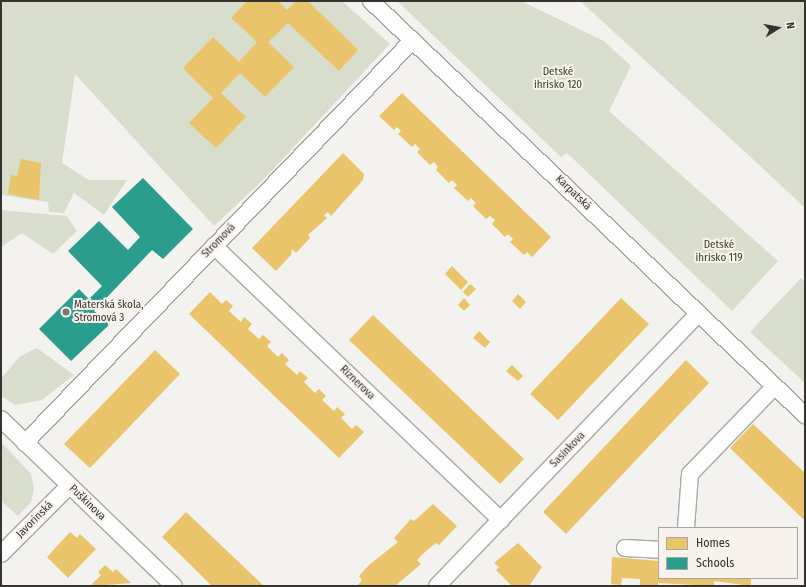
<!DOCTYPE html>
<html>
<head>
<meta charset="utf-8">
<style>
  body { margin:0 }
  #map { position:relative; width:806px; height:587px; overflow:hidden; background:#f4f2ef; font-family:"Fira Sans Condensed",sans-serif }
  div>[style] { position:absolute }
  .green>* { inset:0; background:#d9decc }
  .homes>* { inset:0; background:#e9c46a }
  .schools>* { inset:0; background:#2a9d8f }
  .roads { filter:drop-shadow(1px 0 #a9a8a5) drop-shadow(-1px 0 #a9a8a5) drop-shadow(0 1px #a9a8a5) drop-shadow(0 -1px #a9a8a5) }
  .minor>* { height:16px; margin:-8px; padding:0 8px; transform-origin:8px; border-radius:8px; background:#fdfdfd }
  .dots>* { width:11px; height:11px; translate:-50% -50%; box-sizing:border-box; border:2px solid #f7f3ec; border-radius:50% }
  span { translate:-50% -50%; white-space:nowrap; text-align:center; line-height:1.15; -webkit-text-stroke:4px #f7f3ec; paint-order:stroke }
  .park-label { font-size:11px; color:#354212 }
  .street-label { font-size:11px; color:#353330 }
  .poi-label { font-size:11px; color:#353330 }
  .left { translate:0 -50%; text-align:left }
  .frame { position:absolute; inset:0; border:2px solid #353330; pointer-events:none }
  .legend { position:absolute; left:658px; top:527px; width:140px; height:52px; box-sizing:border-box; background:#f7f3ec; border:1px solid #a9a6a1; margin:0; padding:5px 7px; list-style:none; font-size:12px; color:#353330 }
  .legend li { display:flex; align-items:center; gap:8px; height:20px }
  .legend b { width:20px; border:1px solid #a9a6a1 }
  .north { position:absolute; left:758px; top:8px; width:40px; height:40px; -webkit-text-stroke:3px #f7f3ec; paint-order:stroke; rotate:79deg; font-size:11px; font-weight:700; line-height:16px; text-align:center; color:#353330 }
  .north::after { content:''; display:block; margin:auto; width:14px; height:18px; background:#353330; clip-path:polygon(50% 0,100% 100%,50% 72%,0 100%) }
</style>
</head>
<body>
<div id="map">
  <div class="green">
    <div style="clip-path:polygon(1px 1px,342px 1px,390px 44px,261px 182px,214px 226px,75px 74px,62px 163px,89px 180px,127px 180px,104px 215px,74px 193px,64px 213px,49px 212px,48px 202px,1px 195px)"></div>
    <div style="clip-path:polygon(397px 1px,521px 1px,604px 41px,631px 66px,609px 111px,778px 261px,732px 311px,567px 153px,561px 157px)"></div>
    <div style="clip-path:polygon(580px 1px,805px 1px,805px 208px,755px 161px)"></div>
    <div style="clip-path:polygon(1px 210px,67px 216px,77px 231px,53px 254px,22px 233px,1px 247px)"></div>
    <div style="clip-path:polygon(801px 278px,805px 282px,805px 383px,750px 332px)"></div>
    <div style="clip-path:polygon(37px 348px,74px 375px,42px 400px,15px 405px,1px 396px,1px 379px,19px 357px)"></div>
    <div style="clip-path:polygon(1px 442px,31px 474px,34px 489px,31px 502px,18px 516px,1px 501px)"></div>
  </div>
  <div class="homes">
    <div style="clip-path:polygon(247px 1px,278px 1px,287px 10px,296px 1px,308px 1px,358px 50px,339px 71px,288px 23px,268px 42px,294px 67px,265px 97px,240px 73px,221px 93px,246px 117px,216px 148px,189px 123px,213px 98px,183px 68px,213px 37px,239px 62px,257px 42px,231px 18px)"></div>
    <div style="clip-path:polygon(402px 93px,551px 237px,532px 257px,527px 252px,524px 255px,510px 242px,513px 239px,508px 234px,505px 237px,492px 224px,495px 220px,490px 216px,486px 219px,473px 206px,476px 203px,471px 198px,468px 201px,454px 188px,457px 185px,452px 180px,449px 183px,436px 170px,438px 167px,434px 162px,430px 165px,417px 152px,420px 149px,415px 144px,412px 147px,398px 134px,401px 131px,397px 127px,394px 130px,379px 116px)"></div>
    <div style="clip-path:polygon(343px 153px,364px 174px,363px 180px,331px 216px,328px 212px,324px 215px,327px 218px,308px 235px,310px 238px,296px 253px,292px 249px,291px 255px,276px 271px,252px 248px)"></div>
    <div style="clip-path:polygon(21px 159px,41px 163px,39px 200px,8px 194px,11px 175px,17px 176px)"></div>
    <div style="clip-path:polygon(452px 266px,468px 282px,461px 290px,445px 274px)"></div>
    <div style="clip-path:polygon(470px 284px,476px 289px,468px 297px,463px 292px)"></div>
    <div style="clip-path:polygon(210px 292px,222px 304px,226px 300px,233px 306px,229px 311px,241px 322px,244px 317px,252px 324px,248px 329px,259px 339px,263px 335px,271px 342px,267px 346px,278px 357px,282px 353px,289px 360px,285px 364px,297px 375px,300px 371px,308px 378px,304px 382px,315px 393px,319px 389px,326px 396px,322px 400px,334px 411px,337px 407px,345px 414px,341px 418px,352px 429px,356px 425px,364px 432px,339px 458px,189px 314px)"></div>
    <div style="clip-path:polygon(518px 294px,526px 302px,520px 309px,512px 301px)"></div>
    <div style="clip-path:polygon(464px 298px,470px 305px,464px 311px,458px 305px)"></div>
    <div style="clip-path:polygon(621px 298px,649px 324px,558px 420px,530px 394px)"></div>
    <div style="clip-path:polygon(373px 315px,524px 459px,500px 484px,349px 340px)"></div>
    <div style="clip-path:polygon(479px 331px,490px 342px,485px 348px,473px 338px)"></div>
    <div style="clip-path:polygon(155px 350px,180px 374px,90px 468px,64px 444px)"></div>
    <div style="clip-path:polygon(686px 360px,709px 383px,566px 534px,543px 512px)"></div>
    <div style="clip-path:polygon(512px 365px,523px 376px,518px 381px,506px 371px)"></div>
    <div style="clip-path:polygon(753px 424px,805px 473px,805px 521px,730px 448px)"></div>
    <div style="clip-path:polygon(433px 504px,457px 526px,439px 545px,436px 543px,426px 551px,417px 560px,421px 564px,395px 586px,357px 586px,362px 580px,359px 576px,369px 565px,398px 542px,394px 538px,411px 519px,414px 521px)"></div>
    <div style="clip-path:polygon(186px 512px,224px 548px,264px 586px,212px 586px,162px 537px)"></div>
    <div style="clip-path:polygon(70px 532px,77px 538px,80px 534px,96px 549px,68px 578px,47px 557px)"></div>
    <div style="clip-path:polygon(518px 543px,542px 567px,529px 586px,512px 586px,496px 570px,499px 567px,494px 563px)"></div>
    <div style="clip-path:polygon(612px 557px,659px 561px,659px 578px,751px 578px,751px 586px,714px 581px,714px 586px,658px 583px,658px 586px,640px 586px,640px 579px,622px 578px,621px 585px,611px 584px)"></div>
    <div style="clip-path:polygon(105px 565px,113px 572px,116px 569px,131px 583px,94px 586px,92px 584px,101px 575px,98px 572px)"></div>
  </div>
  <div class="schools">
    <div style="clip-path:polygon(143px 178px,193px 229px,163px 259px,152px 250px,94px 311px,110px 324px,71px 361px,39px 329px,79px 289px,89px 299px,102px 286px,68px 251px,99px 221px,128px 250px,140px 237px,112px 207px)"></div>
  </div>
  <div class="roads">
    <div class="minor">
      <div style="left:371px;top:1px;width:600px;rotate:43.65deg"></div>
      <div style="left:214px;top:246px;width:397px;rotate:43.7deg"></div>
      <div style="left:1px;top:419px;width:240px;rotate:44deg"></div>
      <div style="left:25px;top:443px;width:559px;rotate:-46.09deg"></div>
      <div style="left:686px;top:528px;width:54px;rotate:-85.8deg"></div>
      <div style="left:690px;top:474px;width:122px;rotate:-46deg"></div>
      <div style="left:625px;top:548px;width:34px;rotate:3deg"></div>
      <div style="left:1px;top:554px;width:96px;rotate:-45deg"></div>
      <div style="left:437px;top:586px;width:378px;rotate:-46.2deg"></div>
    </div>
  </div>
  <div class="dots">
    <div style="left:66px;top:312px;background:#787673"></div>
  </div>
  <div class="park-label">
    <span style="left:558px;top:79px">Detské<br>ihrisko 120</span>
    <span style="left:719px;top:252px">Detské<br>ihrisko 119</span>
  </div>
  <div class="street-label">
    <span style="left:573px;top:193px;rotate:44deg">Karpatská</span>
    <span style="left:219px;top:241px;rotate:-46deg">Stromová</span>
    <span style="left:357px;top:383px;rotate:44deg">Riznerova</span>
    <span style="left:568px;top:450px;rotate:-46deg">Sasinkova</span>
    <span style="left:87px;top:503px;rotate:44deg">Puškinova</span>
    <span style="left:35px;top:520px;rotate:-45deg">Javorinská</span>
  </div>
  <div class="poi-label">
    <span class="left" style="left:74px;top:312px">Materská škola,<br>Stromová 3</span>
  </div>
  <div class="frame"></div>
  <ul class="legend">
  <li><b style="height:11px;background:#e9c46a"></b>Homes</li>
  <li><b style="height:11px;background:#2a9d8f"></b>Schools</li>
  </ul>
  <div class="north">N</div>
</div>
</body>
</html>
